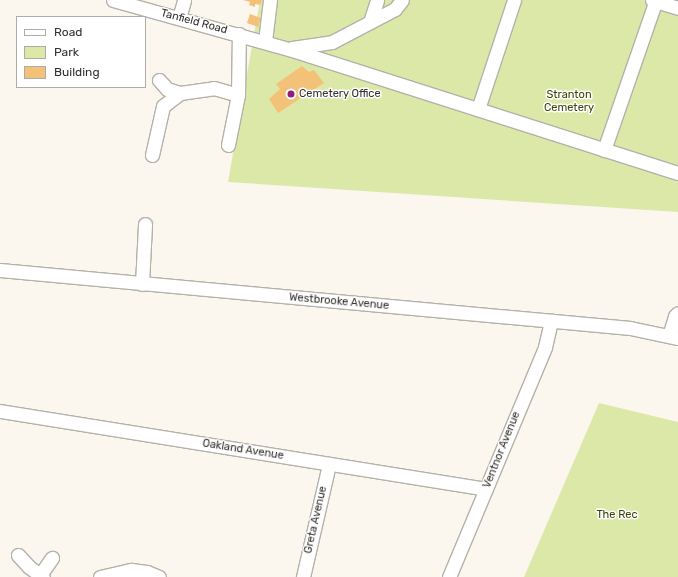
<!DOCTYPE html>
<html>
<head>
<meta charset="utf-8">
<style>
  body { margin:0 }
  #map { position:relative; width:678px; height:577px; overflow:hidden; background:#fbf7ef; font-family:Rubik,sans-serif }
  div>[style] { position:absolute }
  .green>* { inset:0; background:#dce8a8 }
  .building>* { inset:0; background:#f3c278 }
  .roads { filter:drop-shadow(1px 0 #b4b1a9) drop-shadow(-1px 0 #b4b1a9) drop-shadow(0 1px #b4b1a9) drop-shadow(0 -1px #b4b1a9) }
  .minor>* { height:13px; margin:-6.5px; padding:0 6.5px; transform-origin:6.5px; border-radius:6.5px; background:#fff }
  .dots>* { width:11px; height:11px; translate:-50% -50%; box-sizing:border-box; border:2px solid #fff; border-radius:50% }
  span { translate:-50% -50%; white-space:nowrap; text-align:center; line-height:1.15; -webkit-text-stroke:3px #fff; paint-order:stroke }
  .street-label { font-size:11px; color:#32302d }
  .poi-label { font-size:11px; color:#32302d }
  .left { translate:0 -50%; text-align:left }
  .park-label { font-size:11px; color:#3b4301 }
  .legend { position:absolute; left:16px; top:16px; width:130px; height:72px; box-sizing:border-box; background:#fff; border:1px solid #adacab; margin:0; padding:5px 7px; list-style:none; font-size:12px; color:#32302d }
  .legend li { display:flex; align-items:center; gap:8px; height:20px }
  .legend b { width:20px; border:1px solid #adacab }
</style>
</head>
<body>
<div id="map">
  <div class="green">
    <div style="clip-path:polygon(260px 0,678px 0,678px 212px,228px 182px)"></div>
    <div style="clip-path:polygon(599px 403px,678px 422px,678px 577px,524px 577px)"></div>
  </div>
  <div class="building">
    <div style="clip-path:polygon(243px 0,262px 0,260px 5px,255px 4px,255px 7px,249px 5px,250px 2px)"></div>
    <div style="clip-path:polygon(250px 14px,261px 18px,258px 27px,247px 23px)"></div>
    <div style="clip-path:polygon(302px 66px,309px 72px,314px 70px,324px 83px,278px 113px,269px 99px,280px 89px,276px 84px)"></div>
  </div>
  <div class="roads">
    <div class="minor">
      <div style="left:113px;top:0;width:183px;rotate:15.6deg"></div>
      <div style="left:289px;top:49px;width:408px;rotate:17.7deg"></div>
      <div style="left:652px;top:0;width:27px;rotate:17deg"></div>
      <div style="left:179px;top:18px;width:19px;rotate:-74deg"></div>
      <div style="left:370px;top:22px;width:23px;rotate:-72deg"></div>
      <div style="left:265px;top:41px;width:41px;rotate:-83deg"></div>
      <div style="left:292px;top:48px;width:40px;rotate:-8.5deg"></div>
      <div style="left:332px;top:42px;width:71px;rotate:-27.6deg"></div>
      <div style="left:395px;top:9px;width:11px;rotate:-52deg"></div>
      <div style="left:159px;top:80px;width:12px;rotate:48deg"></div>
      <div style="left:167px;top:89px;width:14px;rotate:17deg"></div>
      <div style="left:478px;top:109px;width:115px;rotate:-71.7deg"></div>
      <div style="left:228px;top:145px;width:51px;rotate:-78.7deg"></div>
      <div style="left:238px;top:95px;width:61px;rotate:-89.1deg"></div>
      <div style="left:604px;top:150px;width:159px;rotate:-70.9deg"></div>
      <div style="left:152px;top:155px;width:50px;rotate:-77.3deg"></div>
      <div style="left:163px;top:106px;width:21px;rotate:-37deg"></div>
      <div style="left:180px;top:93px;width:34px;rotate:-8deg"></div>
      <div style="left:214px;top:88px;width:25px;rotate:16deg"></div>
      <div style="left:0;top:270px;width:633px;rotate:5.26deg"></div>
      <div style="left:630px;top:328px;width:49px;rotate:11.8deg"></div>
      <div style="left:142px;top:284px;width:60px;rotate:-87.1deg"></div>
      <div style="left:669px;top:336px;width:21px;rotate:-73deg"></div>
      <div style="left:675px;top:316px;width:4px;rotate:-45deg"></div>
      <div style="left:0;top:411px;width:492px;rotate:9.1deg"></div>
      <div style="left:18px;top:555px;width:16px;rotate:47deg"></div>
      <div style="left:29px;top:567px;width:17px;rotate:36deg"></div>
      <div style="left:40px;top:575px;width:21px;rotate:-55deg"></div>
      <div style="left:100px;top:577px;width:32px;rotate:-13deg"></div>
      <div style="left:131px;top:570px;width:16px;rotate:7deg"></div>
      <div style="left:147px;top:572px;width:13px;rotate:23deg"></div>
      <div style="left:303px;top:577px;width:116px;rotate:-77deg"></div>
      <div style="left:449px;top:577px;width:249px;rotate:-67.3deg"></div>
      <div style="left:545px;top:347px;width:27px;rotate:-77deg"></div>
    </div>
  </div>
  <div class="dots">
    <div style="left:291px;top:94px;background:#901c7c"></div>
  </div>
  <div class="street-label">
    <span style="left:194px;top:22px;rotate:15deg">Tanfield Road</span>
    <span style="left:339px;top:302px;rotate:5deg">Westbrooke Avenue</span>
    <span style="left:243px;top:450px;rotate:9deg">Oakland Avenue</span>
    <span style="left:502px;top:450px;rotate:-68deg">Ventnor Avenue</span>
    <span style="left:316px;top:520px;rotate:-77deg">Greta Avenue</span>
  </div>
  <div class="poi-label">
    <span class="left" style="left:299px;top:94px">Cemetery Office</span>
  </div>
  <div class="park-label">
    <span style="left:569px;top:102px">Stranton<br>Cemetery</span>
    <span style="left:617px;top:515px">The Rec</span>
  </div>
  <ul class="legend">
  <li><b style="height:5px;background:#fff"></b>Road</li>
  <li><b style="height:11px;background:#dce8a8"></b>Park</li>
  <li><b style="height:11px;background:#f3c278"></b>Building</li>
  </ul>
</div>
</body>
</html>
